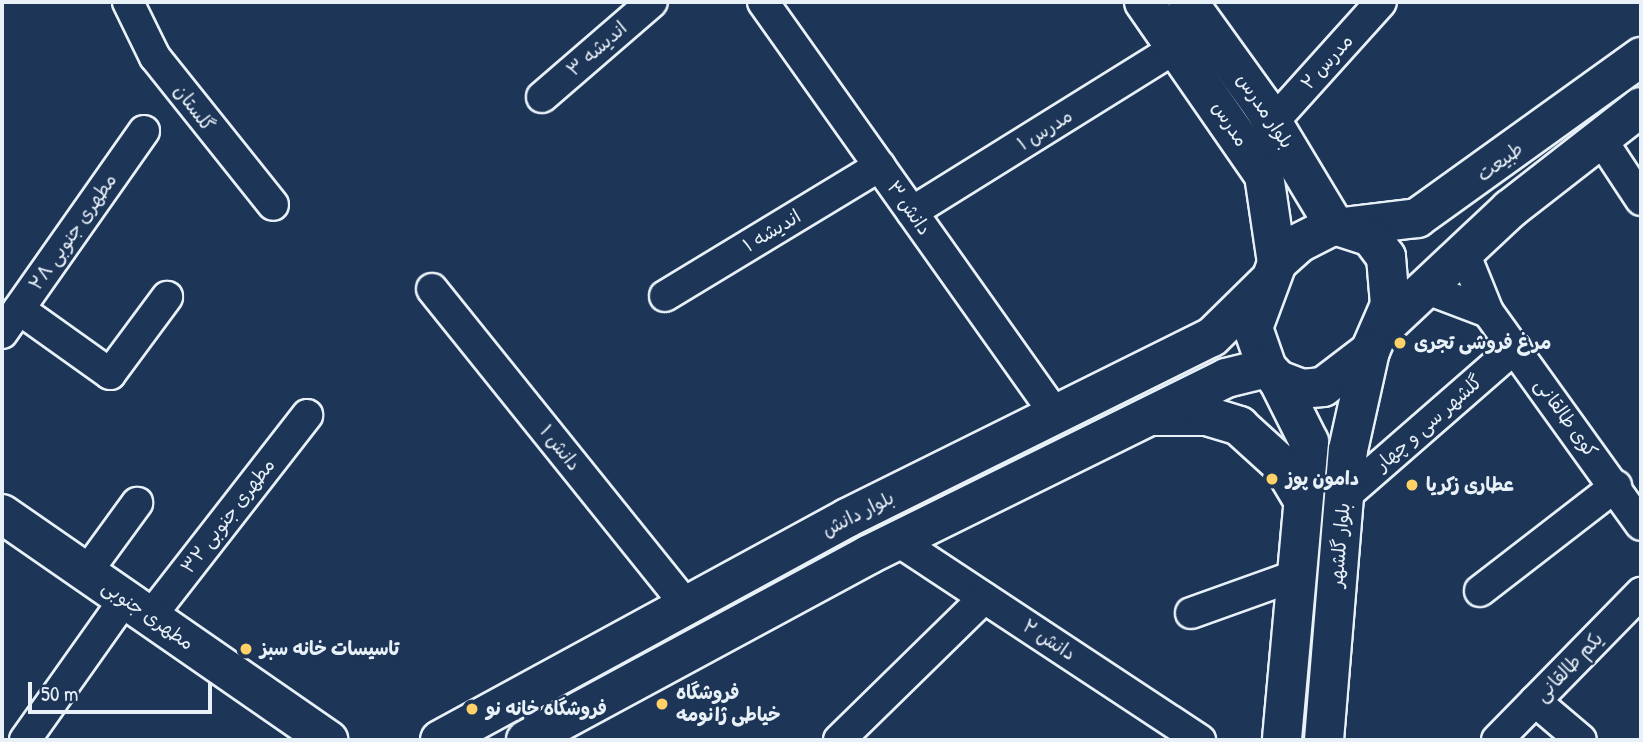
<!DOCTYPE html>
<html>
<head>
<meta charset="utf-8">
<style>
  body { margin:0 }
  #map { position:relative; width:1643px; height:742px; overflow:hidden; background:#1d3557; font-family:"Patrick Hand","Playpen Sans Arabic",sans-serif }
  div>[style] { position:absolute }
  .roads { filter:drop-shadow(2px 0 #e8f1f8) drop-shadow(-2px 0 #e8f1f8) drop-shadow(0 2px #e8f1f8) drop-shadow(0 -2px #e8f1f8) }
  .street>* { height:30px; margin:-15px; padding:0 15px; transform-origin:15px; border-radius:15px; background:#1d3557 }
  .secondary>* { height:38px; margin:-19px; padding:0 19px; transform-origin:19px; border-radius:19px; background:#1d3557 }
  .primary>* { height:38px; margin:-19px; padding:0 19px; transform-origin:19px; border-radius:19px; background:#1d3557 }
  .dots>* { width:19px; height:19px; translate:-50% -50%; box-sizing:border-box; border:4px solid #1d3557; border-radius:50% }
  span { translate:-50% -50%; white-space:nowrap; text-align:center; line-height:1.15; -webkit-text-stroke:5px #1d3557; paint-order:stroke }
  .street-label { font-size:19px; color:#e8f1f8 }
  .poi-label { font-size:19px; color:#e8f1f8; font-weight:700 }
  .left { translate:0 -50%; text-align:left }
  .frame { position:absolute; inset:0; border:4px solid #e8f1f8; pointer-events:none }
  .scale { position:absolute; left:28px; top:682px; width:184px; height:32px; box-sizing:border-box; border:4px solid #e8f1f8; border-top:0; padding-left:9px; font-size:21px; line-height:24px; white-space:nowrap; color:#e8f1f8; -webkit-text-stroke:5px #1d3557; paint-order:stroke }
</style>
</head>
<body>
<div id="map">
  <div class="roads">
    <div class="street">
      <div style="left:128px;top:2px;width:61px;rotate:63.9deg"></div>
      <div style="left:155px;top:57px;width:189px;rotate:51.4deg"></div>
      <div style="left:763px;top:2px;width:506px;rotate:54.65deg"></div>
      <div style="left:542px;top:97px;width:145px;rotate:-40.8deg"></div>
      <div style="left:1273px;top:122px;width:161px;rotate:-48deg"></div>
      <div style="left:1601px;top:139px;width:73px;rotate:56.7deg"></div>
      <div style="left:912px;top:212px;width:312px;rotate:-31.9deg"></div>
      <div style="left:1463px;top:250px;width:67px;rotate:68deg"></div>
      <div style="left:1488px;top:312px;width:262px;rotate:54.3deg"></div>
      <div style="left:432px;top:289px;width:407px;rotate:51.2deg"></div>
      <div style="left:1427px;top:289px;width:65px;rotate:20.7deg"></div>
      <div style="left:665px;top:296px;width:251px;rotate:-31.2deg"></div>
      <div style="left:19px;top:309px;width:112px;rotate:35.5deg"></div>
      <div style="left:110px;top:374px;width:96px;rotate:-53.5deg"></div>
      <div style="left:2px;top:333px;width:247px;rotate:-54.9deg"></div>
      <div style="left:1344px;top:497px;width:227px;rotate:-41.1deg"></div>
      <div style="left:898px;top:541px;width:362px;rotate:33.4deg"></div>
      <div style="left:86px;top:573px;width:87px;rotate:-53.9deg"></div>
      <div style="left:1480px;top:591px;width:172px;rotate:-37.7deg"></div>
      <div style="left:1191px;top:613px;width:113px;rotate:-19.7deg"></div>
      <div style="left:150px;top:617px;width:256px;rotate:-52.1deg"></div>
      <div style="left:1535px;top:701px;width:60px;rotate:40.3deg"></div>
      <div style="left:25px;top:740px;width:173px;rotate:-54.7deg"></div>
      <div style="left:839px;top:740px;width:203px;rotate:-44.4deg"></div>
      <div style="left:1497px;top:740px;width:206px;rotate:-45.6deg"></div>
    </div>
    <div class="secondary">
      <div style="left:1343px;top:227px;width:75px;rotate:-6.9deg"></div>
      <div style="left:1417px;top:218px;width:276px;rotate:-35.7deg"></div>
      <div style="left:1379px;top:332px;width:180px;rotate:-43.2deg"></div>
      <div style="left:1510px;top:209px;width:166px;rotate:-37.9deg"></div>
      <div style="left:2px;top:514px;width:397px;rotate:34.7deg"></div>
    </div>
    <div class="primary">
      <div style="left:1144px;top:2px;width:211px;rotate:55.3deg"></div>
      <div style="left:1264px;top:175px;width:89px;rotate:81.6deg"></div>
      <div style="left:1188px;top:2px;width:127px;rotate:54.3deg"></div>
      <div style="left:1262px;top:105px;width:140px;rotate:59deg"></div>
      <div style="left:1334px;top:225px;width:39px;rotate:18deg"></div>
      <div style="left:1371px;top:237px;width:25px;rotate:53deg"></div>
      <div style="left:1386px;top:257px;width:48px;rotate:85.2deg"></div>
      <div style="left:1390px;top:305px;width:50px;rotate:113.5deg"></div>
      <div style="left:1370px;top:351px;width:59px;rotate:142.5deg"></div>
      <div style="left:1323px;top:387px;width:21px;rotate:175deg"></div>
      <div style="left:1302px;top:389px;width:26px;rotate:-159deg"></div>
      <div style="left:1278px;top:380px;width:16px;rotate:-133deg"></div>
      <div style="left:1267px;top:368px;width:42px;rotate:-109.3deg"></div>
      <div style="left:1253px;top:328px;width:69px;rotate:-69.7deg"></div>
      <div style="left:1277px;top:263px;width:30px;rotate:-42deg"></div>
      <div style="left:1299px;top:243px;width:39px;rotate:-27deg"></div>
      <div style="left:1278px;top:380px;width:69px;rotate:63.4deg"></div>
      <div style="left:1309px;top:442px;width:299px;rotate:95.2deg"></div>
      <div style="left:1155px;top:416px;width:52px"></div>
      <div style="left:1207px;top:416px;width:34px;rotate:17deg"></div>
      <div style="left:1239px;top:426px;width:58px;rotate:42.2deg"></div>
      <div style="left:1282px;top:465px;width:41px;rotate:59deg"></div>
      <div style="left:440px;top:740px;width:464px;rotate:-28.6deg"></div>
      <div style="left:847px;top:518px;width:407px;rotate:-26.4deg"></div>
      <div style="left:1212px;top:337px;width:80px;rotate:-44.5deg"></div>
      <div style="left:526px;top:740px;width:389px;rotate:-28.4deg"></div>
      <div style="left:868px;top:555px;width:399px;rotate:-26.3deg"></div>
      <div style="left:1226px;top:378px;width:42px;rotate:-13.7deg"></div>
      <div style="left:1324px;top:740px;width:291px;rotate:-85.3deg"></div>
      <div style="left:1348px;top:450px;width:101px;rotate:-77.5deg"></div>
    </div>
  </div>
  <div class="dots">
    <div style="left:1400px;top:343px;background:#ffd166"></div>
    <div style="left:1272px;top:479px;background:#ffd166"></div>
    <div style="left:1412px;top:485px;background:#ffd166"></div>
    <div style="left:246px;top:649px;background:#ffd166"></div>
    <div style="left:662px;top:704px;background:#ffd166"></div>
    <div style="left:472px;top:709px;background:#ffd166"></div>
  </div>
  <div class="street-label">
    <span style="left:597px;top:49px;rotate:-41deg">اندیشه ۳</span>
    <span style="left:1327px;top:62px;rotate:-48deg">مدرس ۲</span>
    <span style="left:194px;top:108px;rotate:53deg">گلستان</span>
    <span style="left:1265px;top:111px;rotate:56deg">بلوار مدرس</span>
    <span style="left:1230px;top:124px;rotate:57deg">مدرس</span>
    <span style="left:1045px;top:130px;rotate:-32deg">مدرس ۱</span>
    <span style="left:1500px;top:162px;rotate:-37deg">طبیعت</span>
    <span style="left:909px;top:208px;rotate:55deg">دانش ۳</span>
    <span style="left:772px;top:231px;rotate:-31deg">اندیشه ۱</span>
    <span style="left:73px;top:232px;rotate:-55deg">۲۸ مطهری جنوبی</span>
    <span style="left:1566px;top:418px;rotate:54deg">کوی طالقانی</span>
    <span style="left:1429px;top:423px;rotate:-41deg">گلشهر سی و چهار</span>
    <span style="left:560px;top:448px;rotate:51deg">دانش ۱</span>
    <span style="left:858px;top:514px;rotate:-27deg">بلوار دانش</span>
    <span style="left:228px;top:516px;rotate:-52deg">مطهری جنوبی ۳۲</span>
    <span style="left:1340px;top:545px;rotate:-85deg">بلوار گلشهر</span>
    <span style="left:148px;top:615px;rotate:35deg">مطهری جنوبی</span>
    <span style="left:1049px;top:640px;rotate:33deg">۲ دانش</span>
    <span style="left:1569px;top:667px;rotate:-46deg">یکم طالقانی</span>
  </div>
  <div class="poi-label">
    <span class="left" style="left:1414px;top:343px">مرغ فروشی تجری</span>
    <span class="left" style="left:1286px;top:479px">دامون پوز</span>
    <span class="left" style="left:1426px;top:485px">عطاری زکریا</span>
    <span class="left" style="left:260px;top:649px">تاسیسات خانه سبز</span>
    <span class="left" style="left:676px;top:704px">فروشگاه<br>خیاطی ژانومه</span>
    <span class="left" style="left:486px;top:709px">فروشگاه خانه نو</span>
  </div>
  <div class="frame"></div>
  <div class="scale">50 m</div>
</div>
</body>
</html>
